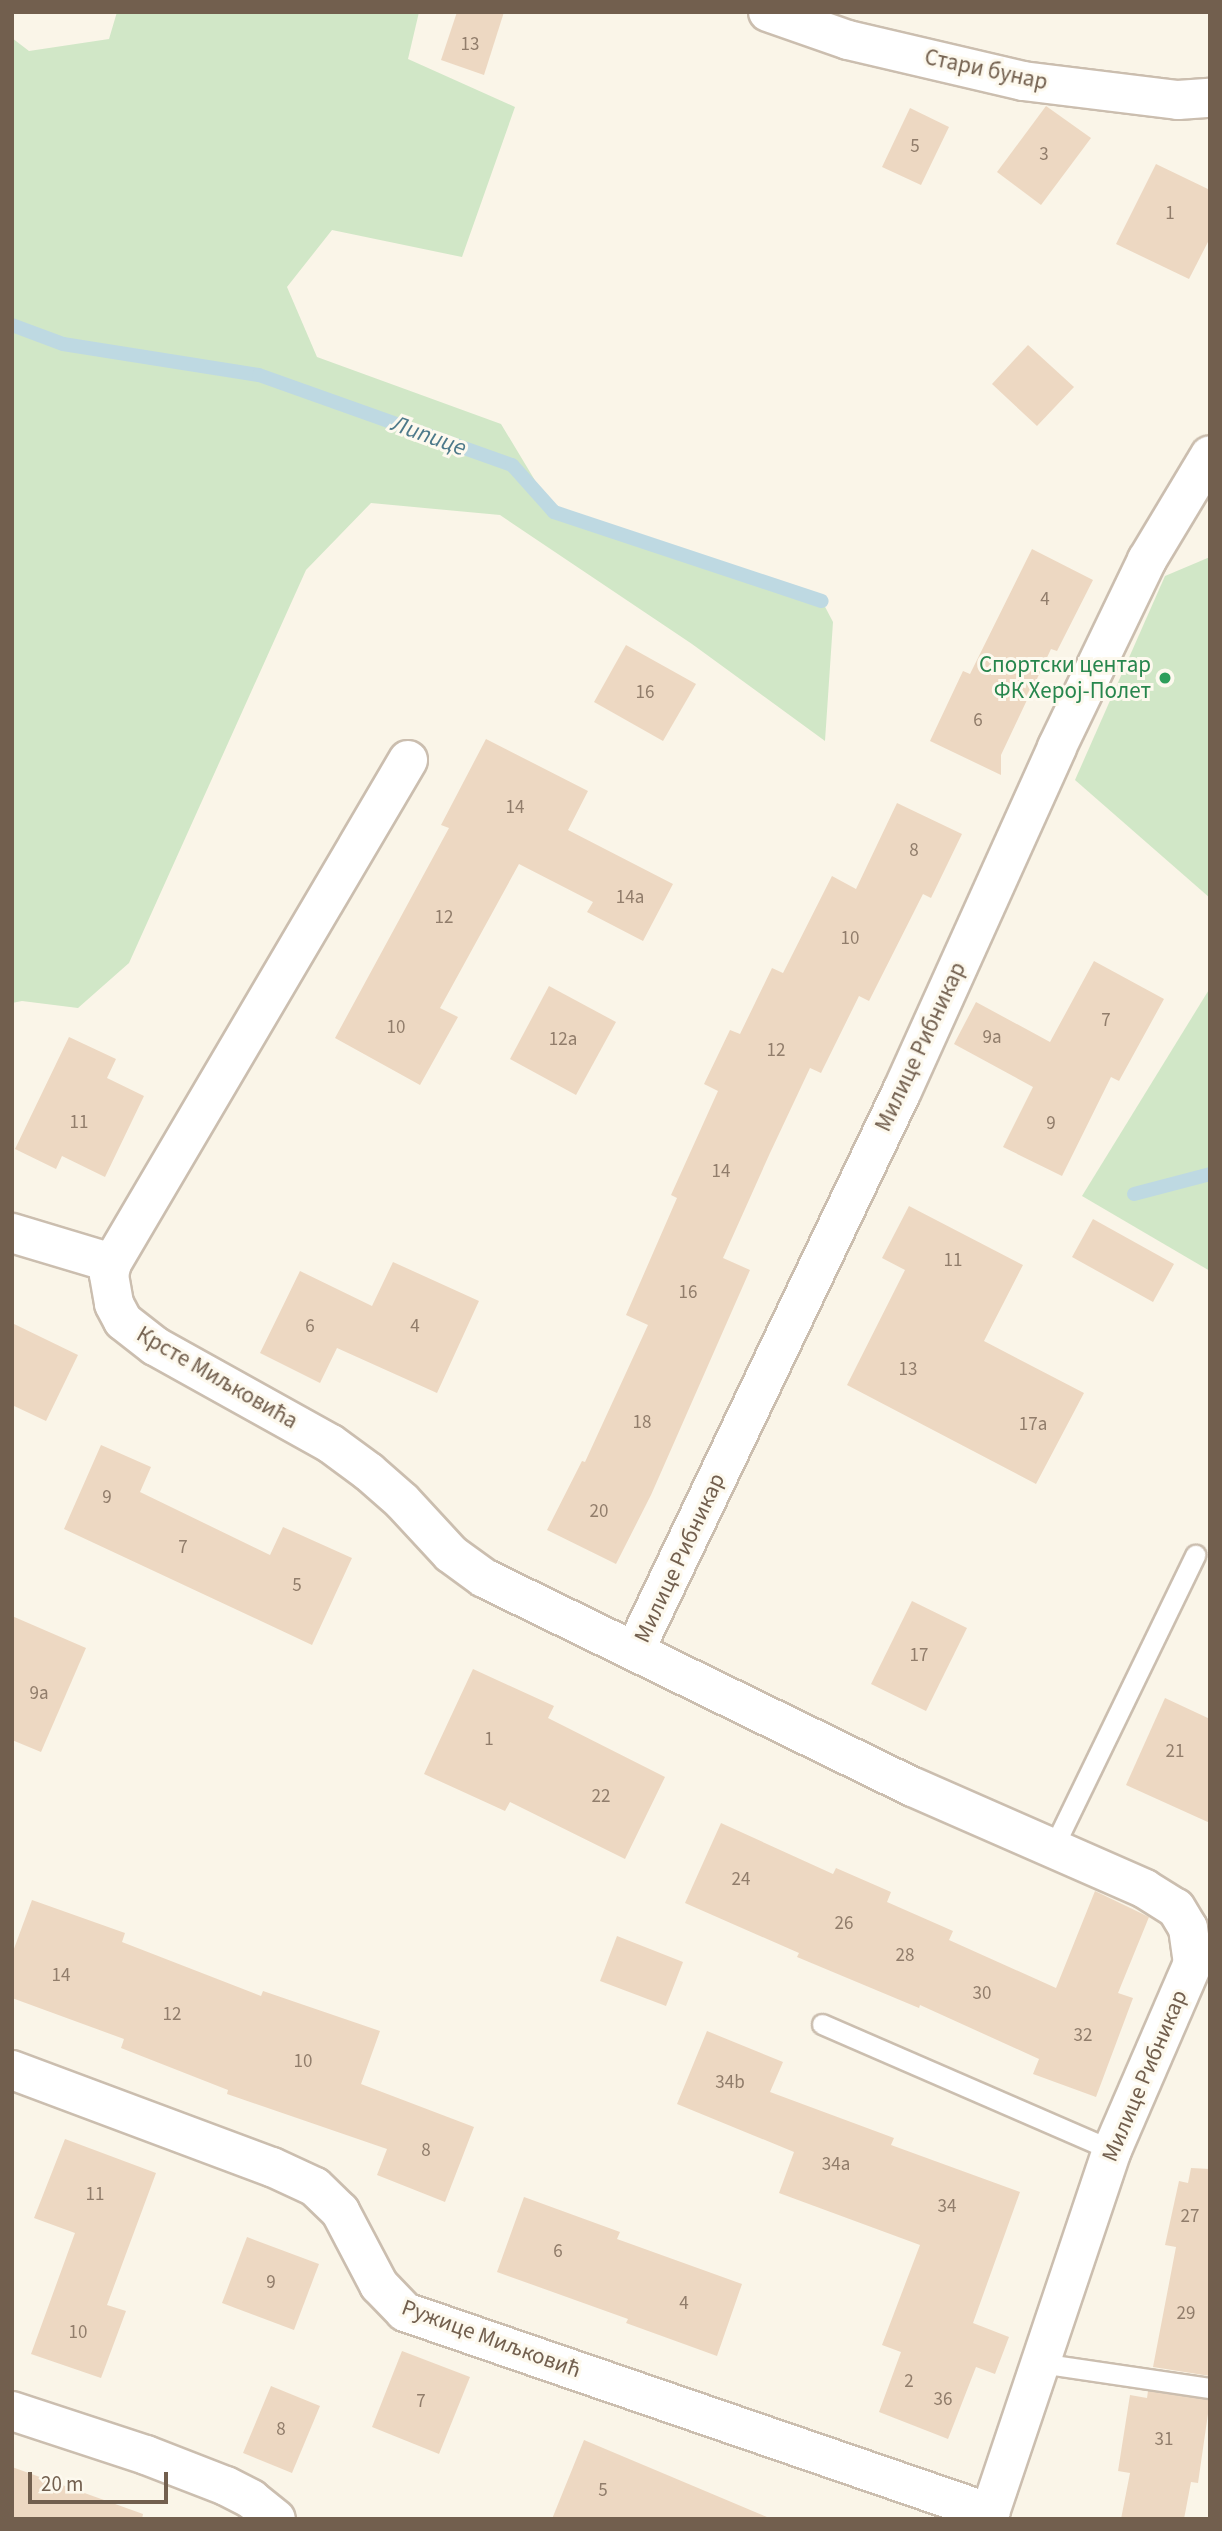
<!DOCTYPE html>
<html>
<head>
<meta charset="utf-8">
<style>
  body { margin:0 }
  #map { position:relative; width:1222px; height:2531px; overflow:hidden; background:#faf5e8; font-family:"Source Sans 3",sans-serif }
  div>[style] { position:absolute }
  .green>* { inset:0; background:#d1e7c7 }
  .stream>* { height:14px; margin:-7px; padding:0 7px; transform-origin:7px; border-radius:7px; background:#bed9e2 }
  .building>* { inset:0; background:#edd8c2 }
  .roads { filter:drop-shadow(2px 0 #cbbeaf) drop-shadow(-2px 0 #cbbeaf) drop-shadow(0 2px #cbbeaf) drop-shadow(0 -2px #cbbeaf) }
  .lane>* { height:19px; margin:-9.5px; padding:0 9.5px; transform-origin:9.5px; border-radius:9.5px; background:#fff }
  .street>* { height:38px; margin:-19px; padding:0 19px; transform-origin:19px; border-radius:19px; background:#fff }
  .dots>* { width:19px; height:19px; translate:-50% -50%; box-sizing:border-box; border:4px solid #fdf9ee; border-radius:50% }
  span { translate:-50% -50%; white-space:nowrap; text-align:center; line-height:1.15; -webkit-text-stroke:6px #fdf9ee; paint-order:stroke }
  .number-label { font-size:19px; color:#917d6b }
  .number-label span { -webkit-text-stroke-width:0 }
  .street-label { font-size:23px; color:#725f4e }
  .leisure-label { font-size:23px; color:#27864d }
  .right { translate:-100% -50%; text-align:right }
  .water-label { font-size:24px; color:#4d798a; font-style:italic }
  .frame { position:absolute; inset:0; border:14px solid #725f4e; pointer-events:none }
  .scale { position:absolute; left:28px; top:2472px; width:140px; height:32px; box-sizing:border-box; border:4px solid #725f4e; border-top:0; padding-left:9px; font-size:21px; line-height:24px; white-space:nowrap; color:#725f4e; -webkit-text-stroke:5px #fdf9ee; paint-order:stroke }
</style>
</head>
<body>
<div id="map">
  <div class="green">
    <div style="clip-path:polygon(117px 12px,419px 12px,408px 59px,515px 107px,462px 257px,332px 230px,287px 287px,317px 357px,501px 424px,554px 512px,822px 601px,833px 622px,825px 741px,692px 644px,500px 515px,371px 503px,306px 570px,129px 963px,78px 1008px,22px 1001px,12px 1003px,12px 38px,29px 51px,109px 39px)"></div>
    <div style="clip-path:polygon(1210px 557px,1210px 898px,1075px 780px,1165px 576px)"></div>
    <div style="clip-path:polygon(1210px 988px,1210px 1271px,1082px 1196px)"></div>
  </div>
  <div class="stream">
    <div style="left:12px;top:325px;width:54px;rotate:20.4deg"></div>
    <div style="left:63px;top:344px;width:198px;rotate:9deg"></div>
    <div style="left:259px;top:375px;width:269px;rotate:19.6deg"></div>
    <div style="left:512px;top:465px;width:63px;rotate:48.2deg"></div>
    <div style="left:554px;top:512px;width:282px;rotate:18.4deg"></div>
    <div style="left:1134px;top:1194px;width:79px;rotate:-14.7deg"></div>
  </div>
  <div class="building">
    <div style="clip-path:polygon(457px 12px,504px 12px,484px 75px,441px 60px)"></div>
    <div style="clip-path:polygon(1046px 106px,1091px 138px,1041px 205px,997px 172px)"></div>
    <div style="clip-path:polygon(910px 108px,949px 127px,921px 185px,882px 167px)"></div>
    <div style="clip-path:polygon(1156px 164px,1210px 190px,1210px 238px,1189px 279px,1116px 244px)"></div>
    <div style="clip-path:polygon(1028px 345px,1074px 387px,1037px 426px,992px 384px)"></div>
    <div style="clip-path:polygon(1032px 549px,1093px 580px,1057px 651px,1051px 649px,1001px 755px,1001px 775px,930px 741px,963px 671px,970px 674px)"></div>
    <div style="clip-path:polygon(626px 645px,696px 684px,663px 741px,594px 702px)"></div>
    <div style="clip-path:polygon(486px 739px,588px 791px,568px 830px,673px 884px,643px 941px,587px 912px,593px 902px,519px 864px,440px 1008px,458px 1017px,420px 1085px,335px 1038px,449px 828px,441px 825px)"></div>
    <div style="clip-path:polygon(897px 803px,962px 834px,931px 898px,923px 894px,869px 1001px,859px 996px,821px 1073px,810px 1068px,770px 1153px,723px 1258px,750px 1270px,651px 1495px,616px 1564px,547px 1530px,582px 1461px,585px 1462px,648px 1325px,626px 1315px,677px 1198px,671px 1195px,718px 1091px,704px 1084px,730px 1030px,740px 1034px,772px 968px,783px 973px,832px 876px,856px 889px)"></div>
    <div style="clip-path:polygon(1094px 961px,1164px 999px,1119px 1081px,1111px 1077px,1062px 1176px,1003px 1147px,1033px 1087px,954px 1044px,976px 1002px,1050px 1042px)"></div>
    <div style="clip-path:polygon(549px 986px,616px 1022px,576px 1095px,510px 1059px)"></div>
    <div style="clip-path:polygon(69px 1037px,116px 1059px,107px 1078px,144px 1096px,105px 1177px,62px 1156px,56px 1169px,15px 1149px)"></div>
    <div style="clip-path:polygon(909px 1206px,1023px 1265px,984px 1341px,1084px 1393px,1036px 1484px,847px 1385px,905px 1270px,882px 1258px)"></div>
    <div style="clip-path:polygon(1093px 1219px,1174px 1264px,1153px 1302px,1072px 1257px)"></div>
    <div style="clip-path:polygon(393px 1262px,479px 1301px,437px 1393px,337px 1348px,320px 1383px,260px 1353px,300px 1271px,372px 1306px)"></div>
    <div style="clip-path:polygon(12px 1323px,78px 1355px,46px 1421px,12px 1405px)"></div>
    <div style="clip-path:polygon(101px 1445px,151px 1467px,140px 1492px,270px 1555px,283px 1527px,352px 1558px,312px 1645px,64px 1529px)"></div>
    <div style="clip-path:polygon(912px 1601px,967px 1628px,926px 1711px,871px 1684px)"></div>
    <div style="clip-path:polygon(12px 1616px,86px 1648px,41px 1752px,12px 1740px)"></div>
    <div style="clip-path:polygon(473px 1669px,554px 1706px,548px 1718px,665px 1777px,625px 1859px,510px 1802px,505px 1811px,424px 1774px)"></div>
    <div style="clip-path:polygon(1165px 1698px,1210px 1719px,1210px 1823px,1126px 1785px)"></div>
    <div style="clip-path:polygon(721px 1823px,833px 1874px,836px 1868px,891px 1892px,887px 1902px,953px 1931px,949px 1940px,1056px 1988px,1095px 1891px,1149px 1917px,1118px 1993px,1133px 1998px,1096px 2097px,1033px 2074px,1039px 2059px,920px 2005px,919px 2008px,797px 1957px,799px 1953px,685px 1903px)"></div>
    <div style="clip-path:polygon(32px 1900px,125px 1933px,122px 1942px,261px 1996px,263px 1991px,380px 2031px,361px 2084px,474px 2127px,445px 2202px,377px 2175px,387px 2149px,227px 2094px,228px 2090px,121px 2048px,124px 2039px,12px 1998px,12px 1954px)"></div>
    <div style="clip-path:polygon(617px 1936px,683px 1962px,666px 2006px,600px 1981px)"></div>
    <div style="clip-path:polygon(707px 2031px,783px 2062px,770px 2092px,894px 2138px,891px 2145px,1020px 2192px,973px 2323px,1009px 2337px,995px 2374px,976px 2367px,948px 2439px,879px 2412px,901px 2352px,882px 2345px,920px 2245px,779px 2193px,794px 2152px,677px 2104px)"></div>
    <div style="clip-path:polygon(65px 2139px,156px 2173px,107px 2305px,126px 2311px,101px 2378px,31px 2354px,75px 2233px,34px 2218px)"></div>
    <div style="clip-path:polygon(1191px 2168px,1210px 2169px,1210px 2376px,1153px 2367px,1176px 2247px,1165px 2245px,1179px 2181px,1188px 2183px)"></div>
    <div style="clip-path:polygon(524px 2197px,620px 2232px,617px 2239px,742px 2284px,717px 2356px,626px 2323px,628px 2319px,497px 2272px)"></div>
    <div style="clip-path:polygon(247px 2237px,319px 2264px,294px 2330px,222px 2303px)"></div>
    <div style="clip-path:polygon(402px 2351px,470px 2377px,439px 2454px,372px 2427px)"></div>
    <div style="clip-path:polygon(271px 2386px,320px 2406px,292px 2473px,243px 2453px)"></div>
    <div style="clip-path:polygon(1148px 2391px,1210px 2400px,1198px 2483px,1191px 2482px,1184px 2519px,1121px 2519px,1130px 2473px,1118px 2471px,1130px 2395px,1147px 2398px)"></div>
    <div style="clip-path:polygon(584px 2440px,767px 2517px,767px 2519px,552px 2519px)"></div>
    <div style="clip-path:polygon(12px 2467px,143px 2514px,142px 2519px,12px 2519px)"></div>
  </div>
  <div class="roads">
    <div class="lane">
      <div style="left:1053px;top:1848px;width:326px;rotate:-64.1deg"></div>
      <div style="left:822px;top:2024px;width:316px;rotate:23.5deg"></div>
      <div style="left:1040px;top:2363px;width:172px;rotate:8.4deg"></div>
    </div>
    <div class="street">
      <div style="left:768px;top:12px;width:85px;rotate:19.3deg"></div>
      <div style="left:848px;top:40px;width:180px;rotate:13.2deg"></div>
      <div style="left:1023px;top:81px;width:156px;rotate:7deg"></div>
      <div style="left:1178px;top:100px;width:32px;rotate:-4deg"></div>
      <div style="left:408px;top:760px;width:584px;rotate:120.48deg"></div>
      <div style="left:112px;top:1263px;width:12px;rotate:104deg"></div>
      <div style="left:109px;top:1275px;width:29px;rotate:80deg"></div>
      <div style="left:114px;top:1304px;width:19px;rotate:62deg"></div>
      <div style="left:123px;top:1321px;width:41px;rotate:38deg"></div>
      <div style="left:155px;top:1346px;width:201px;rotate:29.1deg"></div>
      <div style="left:331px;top:1444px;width:47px;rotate:36.4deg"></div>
      <div style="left:369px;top:1472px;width:44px;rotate:41.3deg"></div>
      <div style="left:402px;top:1501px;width:72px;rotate:47.2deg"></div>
      <div style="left:451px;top:1554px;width:41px;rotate:36deg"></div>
      <div style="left:484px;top:1578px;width:477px;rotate:26deg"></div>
      <div style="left:913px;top:1787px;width:253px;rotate:23.7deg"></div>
      <div style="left:1145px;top:1889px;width:36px;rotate:32deg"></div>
      <div style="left:1176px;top:1908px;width:23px;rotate:59deg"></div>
      <div style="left:1188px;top:1928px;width:35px;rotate:82deg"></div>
      <div style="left:1193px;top:1963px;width:204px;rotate:113.4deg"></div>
      <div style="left:1112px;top:2150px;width:389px;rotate:108.6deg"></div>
      <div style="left:12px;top:1233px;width:104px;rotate:16.7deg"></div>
      <div style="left:635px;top:1650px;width:619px;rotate:-64.47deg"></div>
      <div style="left:902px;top:1091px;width:377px;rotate:-65.7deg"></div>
      <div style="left:1057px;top:747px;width:208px;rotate:-64.3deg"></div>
      <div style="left:1147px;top:560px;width:122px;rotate:-59deg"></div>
      <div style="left:12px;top:2070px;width:278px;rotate:20.5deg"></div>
      <div style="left:272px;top:2167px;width:47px;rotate:24.9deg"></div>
      <div style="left:315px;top:2187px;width:35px;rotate:44deg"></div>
      <div style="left:340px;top:2211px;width:84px;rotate:62.2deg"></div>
      <div style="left:379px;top:2285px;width:37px;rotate:46deg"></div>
      <div style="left:405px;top:2312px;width:619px;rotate:18.96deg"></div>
      <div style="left:12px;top:2411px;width:141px;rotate:18.2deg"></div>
      <div style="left:146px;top:2455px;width:86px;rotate:21.2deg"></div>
      <div style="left:226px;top:2486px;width:28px;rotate:27deg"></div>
      <div style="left:251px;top:2499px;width:32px;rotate:39deg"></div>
    </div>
  </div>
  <div class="dots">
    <div style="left:1165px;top:678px;background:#2e9e5b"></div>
  </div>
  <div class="number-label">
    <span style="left:470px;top:45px">13</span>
    <span style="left:915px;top:147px">5</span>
    <span style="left:1044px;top:155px">3</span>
    <span style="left:1170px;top:214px">1</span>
    <span style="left:1045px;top:600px">4</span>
    <span style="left:645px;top:693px">16</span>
    <span style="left:978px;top:721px">6</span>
    <span style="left:515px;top:808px">14</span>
    <span style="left:914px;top:851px">8</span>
    <span style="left:630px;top:898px">14a</span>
    <span style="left:444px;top:918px">12</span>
    <span style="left:850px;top:939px">10</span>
    <span style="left:1106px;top:1021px">7</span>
    <span style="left:396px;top:1028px">10</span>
    <span style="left:992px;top:1038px">9a</span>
    <span style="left:563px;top:1040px">12a</span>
    <span style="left:776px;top:1051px">12</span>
    <span style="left:79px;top:1123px">11</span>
    <span style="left:1051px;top:1124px">9</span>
    <span style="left:721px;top:1172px">14</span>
    <span style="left:953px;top:1261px">11</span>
    <span style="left:688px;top:1293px">16</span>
    <span style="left:310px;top:1327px">6</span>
    <span style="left:415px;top:1327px">4</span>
    <span style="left:908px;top:1370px">13</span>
    <span style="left:642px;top:1423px">18</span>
    <span style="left:1033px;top:1425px">17a</span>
    <span style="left:107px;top:1498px">9</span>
    <span style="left:599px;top:1512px">20</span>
    <span style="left:183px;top:1548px">7</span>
    <span style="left:297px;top:1586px">5</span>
    <span style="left:919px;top:1656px">17</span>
    <span style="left:39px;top:1694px">9a</span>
    <span style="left:489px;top:1740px">1</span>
    <span style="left:1175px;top:1752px">21</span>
    <span style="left:601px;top:1797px">22</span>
    <span style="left:741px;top:1880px">24</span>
    <span style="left:844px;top:1924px">26</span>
    <span style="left:905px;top:1956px">28</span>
    <span style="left:61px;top:1976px">14</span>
    <span style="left:982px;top:1994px">30</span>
    <span style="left:172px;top:2015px">12</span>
    <span style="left:1083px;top:2036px">32</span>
    <span style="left:303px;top:2062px">10</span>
    <span style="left:730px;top:2083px">34b</span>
    <span style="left:426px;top:2151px">8</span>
    <span style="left:836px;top:2165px">34a</span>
    <span style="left:95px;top:2195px">11</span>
    <span style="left:947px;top:2207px">34</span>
    <span style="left:1190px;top:2217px">27</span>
    <span style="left:558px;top:2252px">6</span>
    <span style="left:271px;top:2283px">9</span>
    <span style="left:684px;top:2304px">4</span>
    <span style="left:1186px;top:2314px">29</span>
    <span style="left:78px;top:2333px">10</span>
    <span style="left:909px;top:2382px">2</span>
    <span style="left:943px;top:2400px">36</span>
    <span style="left:421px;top:2402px">7</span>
    <span style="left:281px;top:2430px">8</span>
    <span style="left:1164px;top:2440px">31</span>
    <span style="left:603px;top:2491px">5</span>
  </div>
  <div class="street-label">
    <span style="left:986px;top:70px;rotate:12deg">Стари бунар</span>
    <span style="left:921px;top:1047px;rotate:-65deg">Милице Рибникар</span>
    <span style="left:217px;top:1378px;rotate:30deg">Крсте Миљковића</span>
    <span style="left:680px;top:1558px;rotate:-65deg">Милице Рибникар</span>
    <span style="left:1145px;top:2076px;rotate:-67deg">Милице Рибникар</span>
    <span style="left:491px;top:2339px;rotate:20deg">Ружице Миљковић</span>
  </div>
  <div class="leisure-label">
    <span class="right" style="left:1151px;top:678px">Спортски центар<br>ФК Херој-Полет</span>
  </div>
  <div class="water-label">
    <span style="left:429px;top:436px;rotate:20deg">Липице</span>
  </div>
  <div class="frame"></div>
  <div class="scale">20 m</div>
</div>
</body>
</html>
